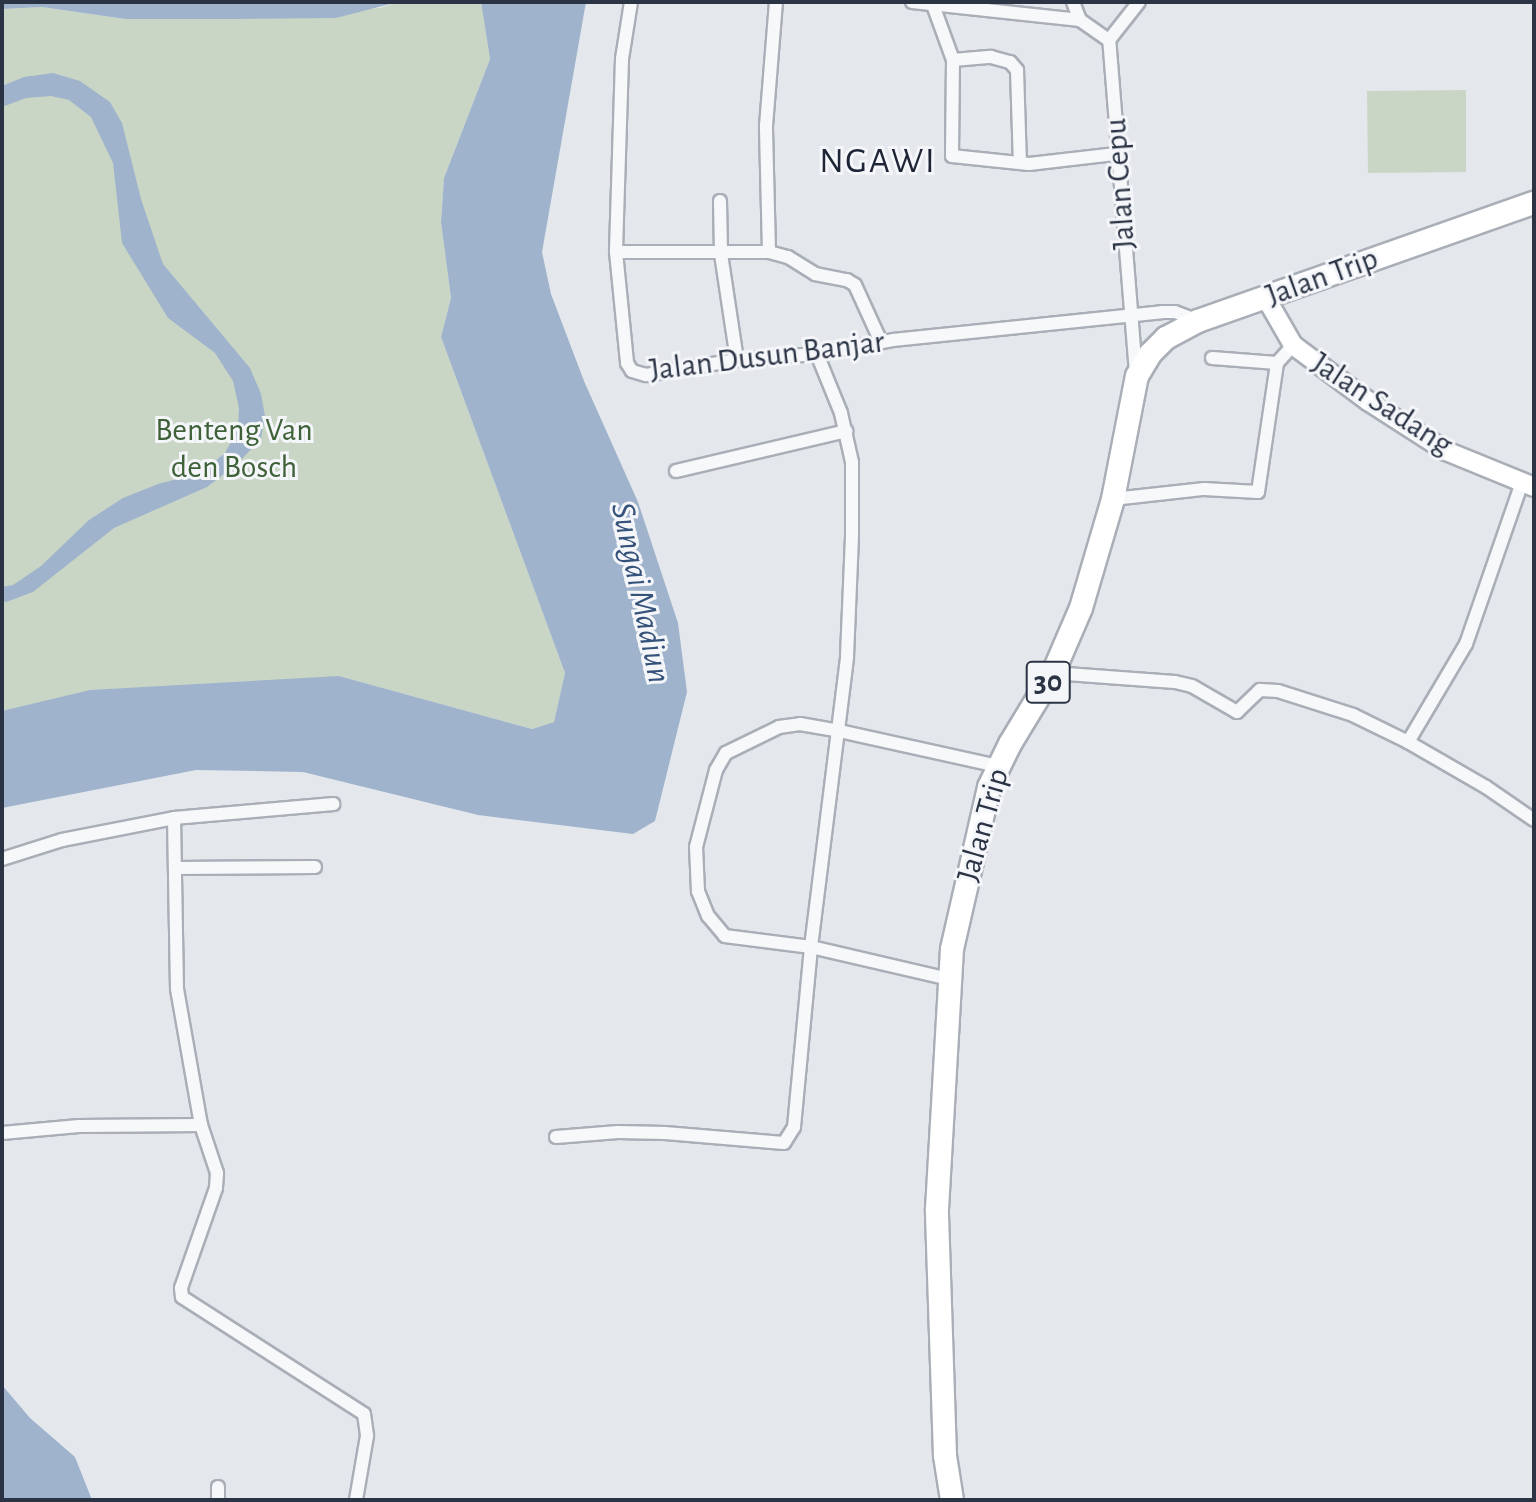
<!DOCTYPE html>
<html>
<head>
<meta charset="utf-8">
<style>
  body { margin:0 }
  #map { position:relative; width:1536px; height:1502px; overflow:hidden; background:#e4e7ec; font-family:"Alegreya Sans",sans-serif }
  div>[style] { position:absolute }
  .green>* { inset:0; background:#c9d6c5 }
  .water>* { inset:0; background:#9fb4cc }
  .roads { filter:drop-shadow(2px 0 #a9aeb7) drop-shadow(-2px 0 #a9aeb7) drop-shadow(0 2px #a9aeb7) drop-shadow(0 -2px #a9aeb7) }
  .street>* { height:12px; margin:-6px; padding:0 6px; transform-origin:6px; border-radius:6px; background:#f7f8fa }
  .secondary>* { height:18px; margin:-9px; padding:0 9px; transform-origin:9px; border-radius:9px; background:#fff }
  .highway>* { height:22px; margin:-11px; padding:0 11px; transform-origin:11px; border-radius:11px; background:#fff }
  span { translate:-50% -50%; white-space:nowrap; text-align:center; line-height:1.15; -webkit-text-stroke:6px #f4f6f9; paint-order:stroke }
  .shield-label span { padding:2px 6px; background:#f4f6f9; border:2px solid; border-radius:6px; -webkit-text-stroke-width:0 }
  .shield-label { font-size:30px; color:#2b3445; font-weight:700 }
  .street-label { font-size:32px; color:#2b3445 }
  .park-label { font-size:32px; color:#3f6138 }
  .water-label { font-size:34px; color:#34527a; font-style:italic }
  .quarter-label { font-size:36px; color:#1d2536; letter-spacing:2px }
  .frame { position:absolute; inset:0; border:4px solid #2b3445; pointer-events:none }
</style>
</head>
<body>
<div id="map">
  <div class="green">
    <div style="clip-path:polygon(398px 2px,481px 2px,490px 59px,444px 178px,441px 222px,451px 298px,441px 337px,565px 673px,554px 722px,532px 729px,339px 676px,2px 711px,2px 9px,42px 7px,125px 19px,236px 19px,380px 8px)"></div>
    <div style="clip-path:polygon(1466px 90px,1466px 172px,1368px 173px,1367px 91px)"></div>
  </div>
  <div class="water">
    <div style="clip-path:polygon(2px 2px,398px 2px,336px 18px,236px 19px,125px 19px,42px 7px,2px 9px)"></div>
    <div style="clip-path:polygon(481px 2px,586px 2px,542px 252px,551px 294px,584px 381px,638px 502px,678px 623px,687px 692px,655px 821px,633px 834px,478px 815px,303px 772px,196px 770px,2px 808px,2px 711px,90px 690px,339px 676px,532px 729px,554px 722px,565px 673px,441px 337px,451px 298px,441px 222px,444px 178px,490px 59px)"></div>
    <div style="clip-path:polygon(53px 73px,80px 81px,110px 102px,122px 123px,141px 199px,163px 264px,250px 368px,261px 394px,265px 416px,261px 439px,236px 465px,207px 487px,114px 528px,33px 592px,6px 602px,2px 601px,2px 587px,13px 585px,41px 566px,89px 520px,123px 498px,158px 484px,201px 473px,225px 453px,238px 429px,239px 408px,233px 381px,215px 353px,168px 318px,122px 243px,113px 163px,91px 117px,69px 100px,51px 96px,26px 98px,2px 107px,2px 86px,24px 77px)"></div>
    <div style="clip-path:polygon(2px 1385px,30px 1418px,75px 1457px,92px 1500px,2px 1500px)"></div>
  </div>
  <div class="roads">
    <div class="street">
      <div style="left:631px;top:2px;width:58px;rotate:99deg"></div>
      <div style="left:622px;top:59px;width:193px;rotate:91.8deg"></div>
      <div style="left:616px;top:252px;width:112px;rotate:84.3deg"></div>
      <div style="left:627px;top:363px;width:9px;rotate:58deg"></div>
      <div style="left:632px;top:371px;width:15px;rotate:16deg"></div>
      <div style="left:646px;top:375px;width:92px;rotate:-9.4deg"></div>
      <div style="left:737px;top:360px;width:80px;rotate:-4.3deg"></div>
      <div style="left:817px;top:354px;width:77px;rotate:-10.4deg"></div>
      <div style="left:893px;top:340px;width:270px;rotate:-5.9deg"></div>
      <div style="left:1162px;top:312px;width:13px"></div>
      <div style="left:1175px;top:312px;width:25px;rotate:21deg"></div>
      <div style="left:912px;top:2px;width:169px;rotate:6.1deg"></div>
      <div style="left:1073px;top:2px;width:19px;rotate:69deg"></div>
      <div style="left:1080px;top:20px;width:35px;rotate:35deg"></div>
      <div style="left:933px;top:5px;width:59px;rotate:70deg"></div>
      <div style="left:953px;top:60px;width:96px;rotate:90.6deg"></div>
      <div style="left:952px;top:156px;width:77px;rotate:5.9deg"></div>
      <div style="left:1029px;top:164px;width:88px;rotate:-6.6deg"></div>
      <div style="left:953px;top:60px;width:38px;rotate:-5deg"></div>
      <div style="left:991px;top:57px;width:20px;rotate:15deg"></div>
      <div style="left:1010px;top:62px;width:11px;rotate:49deg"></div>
      <div style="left:1017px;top:70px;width:93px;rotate:88.2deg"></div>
      <div style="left:720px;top:201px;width:53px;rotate:88.9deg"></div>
      <div style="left:721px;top:254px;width:107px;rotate:81.4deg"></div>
      <div style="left:616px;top:252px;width:153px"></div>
      <div style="left:769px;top:252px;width:20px;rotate:15deg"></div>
      <div style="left:788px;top:257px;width:32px;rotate:32deg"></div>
      <div style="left:815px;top:274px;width:33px;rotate:11deg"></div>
      <div style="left:847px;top:280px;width:9px;rotate:32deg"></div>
      <div style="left:855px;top:285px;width:63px;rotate:65.5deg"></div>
      <div style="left:769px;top:252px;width:126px;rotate:-91.4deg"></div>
      <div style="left:766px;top:126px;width:124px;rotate:-85.4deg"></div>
      <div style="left:1212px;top:358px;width:65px;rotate:4.4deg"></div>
      <div style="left:1136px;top:373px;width:334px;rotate:-94.6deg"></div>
      <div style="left:1109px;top:40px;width:48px;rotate:-51.7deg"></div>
      <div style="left:676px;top:471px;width:175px;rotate:-13.2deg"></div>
      <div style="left:1113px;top:499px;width:92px;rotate:-6.3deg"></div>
      <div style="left:1204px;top:489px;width:54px;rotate:3.2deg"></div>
      <div style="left:1258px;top:492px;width:130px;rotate:-81.6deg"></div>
      <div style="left:1277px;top:363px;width:24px;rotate:-48deg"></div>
      <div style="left:1053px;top:673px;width:122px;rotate:4.2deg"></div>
      <div style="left:1175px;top:682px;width:17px;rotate:13deg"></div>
      <div style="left:1192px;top:686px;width:52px;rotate:30deg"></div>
      <div style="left:1237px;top:712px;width:32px;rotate:-44deg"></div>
      <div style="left:1260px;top:690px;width:18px;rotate:3deg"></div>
      <div style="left:1278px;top:691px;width:79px;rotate:17.7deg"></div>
      <div style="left:1353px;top:715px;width:61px;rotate:26.1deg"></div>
      <div style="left:1408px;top:742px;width:90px;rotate:30deg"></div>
      <div style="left:1486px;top:787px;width:58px;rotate:34.5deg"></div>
      <div style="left:1408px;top:742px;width:114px;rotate:-59.4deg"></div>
      <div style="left:1466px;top:644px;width:171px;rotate:-70.9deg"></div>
      <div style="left:174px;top:818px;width:171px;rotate:89deg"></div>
      <div style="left:177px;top:989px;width:138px;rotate:80deg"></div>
      <div style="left:201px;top:1125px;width:51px;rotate:71.6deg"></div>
      <div style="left:217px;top:1173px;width:15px;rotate:94deg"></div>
      <div style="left:216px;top:1188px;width:106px;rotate:109.3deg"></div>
      <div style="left:181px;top:1288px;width:9px;rotate:84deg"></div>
      <div style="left:182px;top:1297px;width:216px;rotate:32.7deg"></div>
      <div style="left:364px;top:1414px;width:22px;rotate:82deg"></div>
      <div style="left:367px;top:1436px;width:65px;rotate:99.8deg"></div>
      <div style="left:2px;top:859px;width:63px;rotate:-17.6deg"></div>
      <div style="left:62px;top:840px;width:114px;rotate:-11.1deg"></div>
      <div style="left:174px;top:818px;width:160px;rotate:-5deg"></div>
      <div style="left:176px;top:868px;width:139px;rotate:-0.4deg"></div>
      <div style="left:949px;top:979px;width:142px;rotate:-166.9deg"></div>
      <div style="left:811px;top:947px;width:87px;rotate:-172.7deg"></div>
      <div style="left:725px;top:936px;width:26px;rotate:-130deg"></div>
      <div style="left:708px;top:916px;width:27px;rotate:-112deg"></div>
      <div style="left:698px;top:891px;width:44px;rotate:-92.6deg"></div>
      <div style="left:696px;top:847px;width:80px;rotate:-75.4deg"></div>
      <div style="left:716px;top:770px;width:20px;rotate:-60deg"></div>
      <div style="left:726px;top:753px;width:59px;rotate:-26.1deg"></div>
      <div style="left:779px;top:727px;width:21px;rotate:-8deg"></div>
      <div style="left:800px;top:724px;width:40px;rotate:10deg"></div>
      <div style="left:839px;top:731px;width:163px;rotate:12.4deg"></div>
      <div style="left:2px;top:1133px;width:77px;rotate:-5.2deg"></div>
      <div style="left:79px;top:1126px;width:122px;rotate:-0.5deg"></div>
      <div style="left:556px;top:1137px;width:62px;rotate:-4.6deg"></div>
      <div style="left:618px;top:1132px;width:47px;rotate:1.2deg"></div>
      <div style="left:665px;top:1133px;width:119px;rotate:4.8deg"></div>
      <div style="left:784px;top:1143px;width:19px;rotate:-58deg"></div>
      <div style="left:794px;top:1127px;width:181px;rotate:-84.6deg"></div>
      <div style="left:811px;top:947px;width:293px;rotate:-82.9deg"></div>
      <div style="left:847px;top:656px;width:120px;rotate:-87.6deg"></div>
      <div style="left:852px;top:536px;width:74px;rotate:-90deg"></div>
      <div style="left:852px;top:462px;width:50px;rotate:-102.7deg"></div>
      <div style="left:841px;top:413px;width:64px;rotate:-112.1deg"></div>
      <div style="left:218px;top:1487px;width:13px;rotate:90deg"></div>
    </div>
    <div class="secondary">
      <div style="left:1266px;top:298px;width:54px;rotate:60.1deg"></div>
      <div style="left:1293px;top:345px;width:94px;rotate:36.7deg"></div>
      <div style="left:1368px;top:401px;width:93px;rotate:32.7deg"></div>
      <div style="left:1446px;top:451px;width:95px;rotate:22.2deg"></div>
    </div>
    <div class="highway">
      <div style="left:952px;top:1500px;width:45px;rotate:-99deg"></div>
      <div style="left:945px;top:1456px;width:247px;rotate:-91.9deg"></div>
      <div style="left:937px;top:1209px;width:260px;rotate:-86.7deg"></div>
      <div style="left:952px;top:949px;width:166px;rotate:-77.1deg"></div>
      <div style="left:989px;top:787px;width:48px;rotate:-64deg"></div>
      <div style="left:1010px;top:744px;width:83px;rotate:-58.8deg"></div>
      <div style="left:1053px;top:673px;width:71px;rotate:-66.7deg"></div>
      <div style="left:1081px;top:608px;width:114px;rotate:-73.6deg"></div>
      <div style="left:1113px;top:499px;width:125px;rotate:-79deg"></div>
      <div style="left:1137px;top:376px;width:26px;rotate:-59deg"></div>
      <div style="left:1150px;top:354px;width:23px;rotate:-45deg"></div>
      <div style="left:1166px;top:338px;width:36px;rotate:-28deg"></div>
      <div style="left:1198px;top:321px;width:356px;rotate:-19.4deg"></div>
    </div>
  </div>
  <div class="shield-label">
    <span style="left:1048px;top:682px">30</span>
  </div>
  <div class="street-label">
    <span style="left:1120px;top:184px;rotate:-94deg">Jalan Cepu</span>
    <span style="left:1322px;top:277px;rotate:-20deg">Jalan Trip</span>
    <span style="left:767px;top:356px;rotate:-7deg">Jalan Dusun Banjar</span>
    <span style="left:1382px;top:404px;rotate:33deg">Jalan Sadang</span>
    <span style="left:983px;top:825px;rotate:-74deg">Jalan Trip</span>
  </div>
  <div class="park-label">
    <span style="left:234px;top:449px">Benteng Van<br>den Bosch</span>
  </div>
  <div class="water-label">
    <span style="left:640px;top:593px;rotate:78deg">Sungai Madiun</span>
  </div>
  <div class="quarter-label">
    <span style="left:878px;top:162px">NGAWI</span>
  </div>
  <div class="frame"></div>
</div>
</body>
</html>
